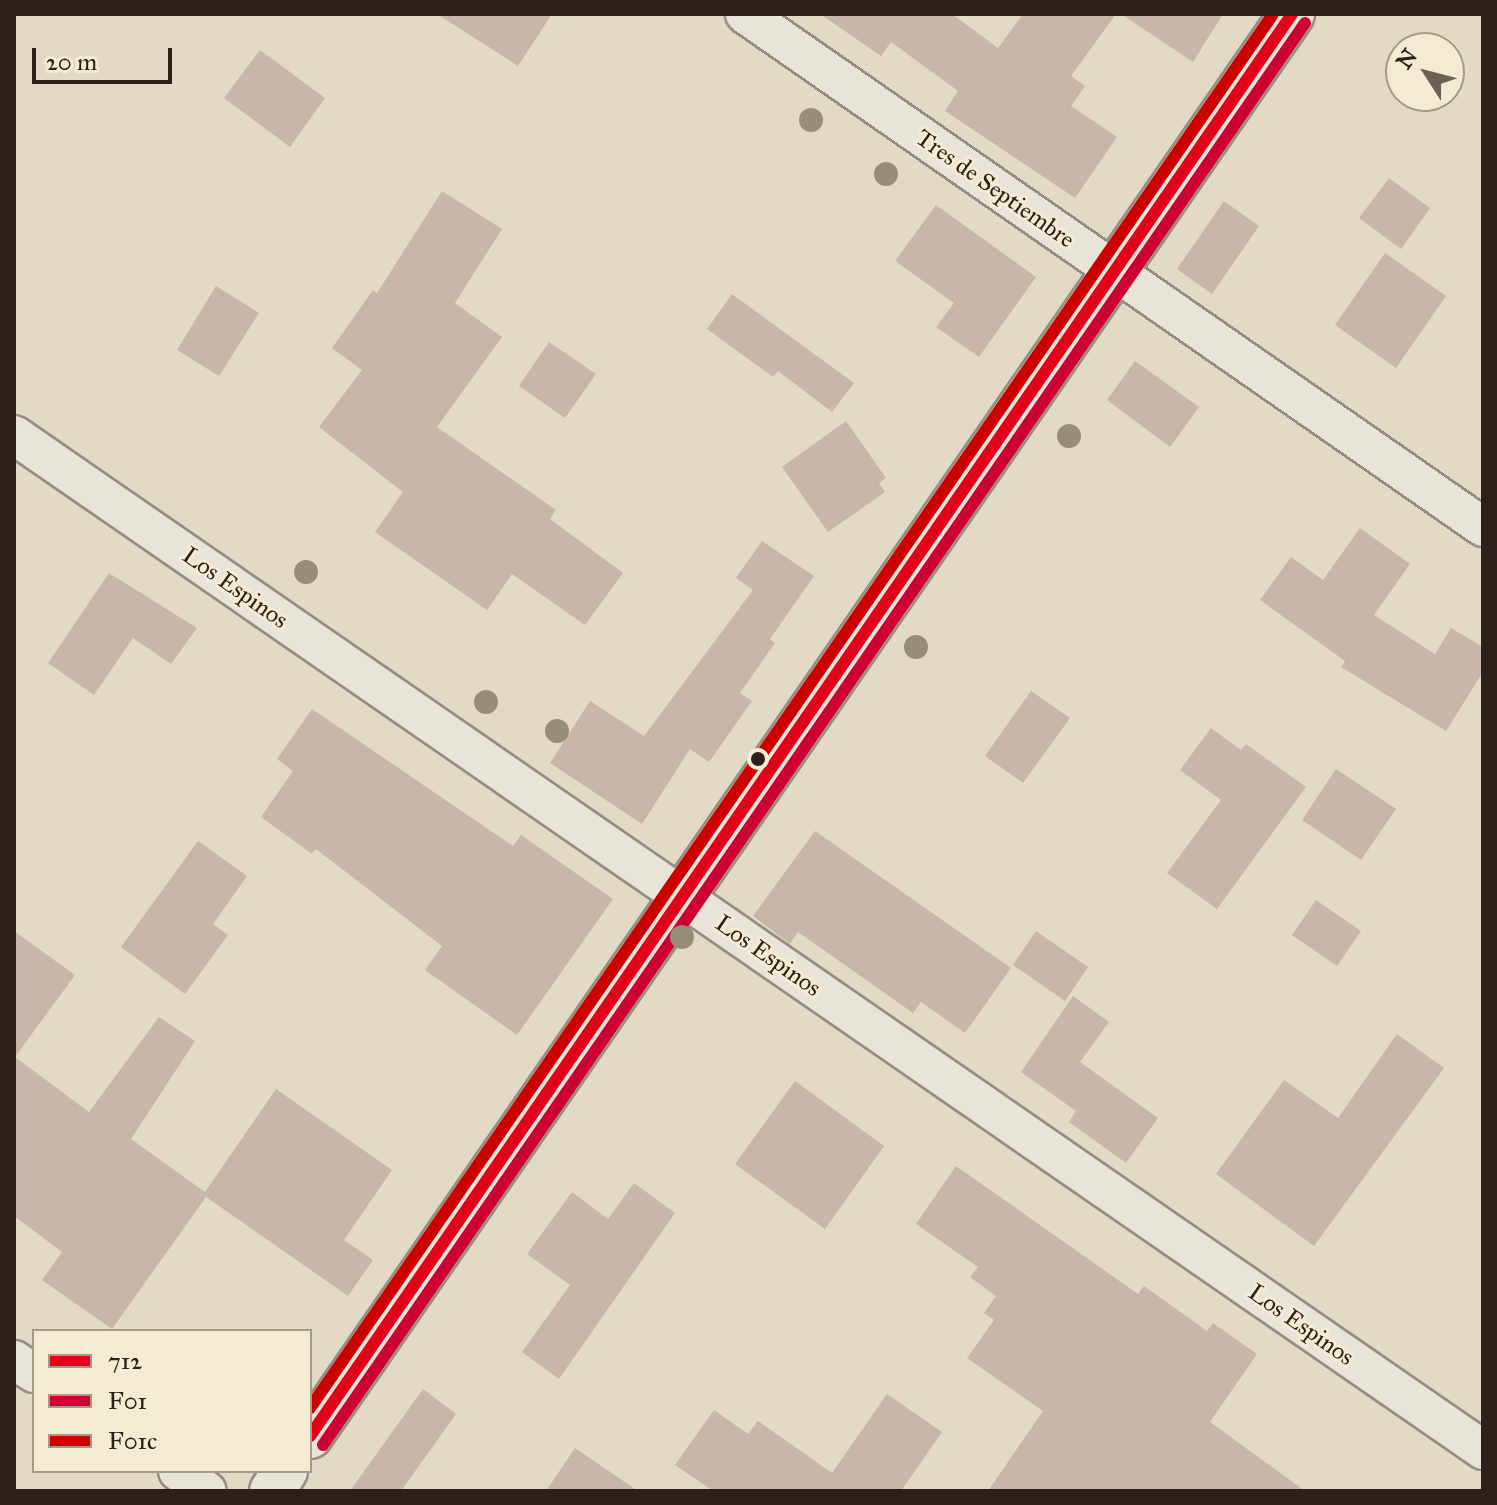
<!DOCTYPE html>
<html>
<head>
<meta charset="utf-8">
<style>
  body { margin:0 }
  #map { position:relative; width:1497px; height:1505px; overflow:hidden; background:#e3dac6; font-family:"IM FELL Great Primer",serif }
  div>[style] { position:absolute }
  .building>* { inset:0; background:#c8b6a8 }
  .roads { filter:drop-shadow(2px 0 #958e82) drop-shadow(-2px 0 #958e82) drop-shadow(0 2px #958e82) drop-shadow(0 -2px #958e82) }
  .street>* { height:38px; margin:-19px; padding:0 19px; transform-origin:19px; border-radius:19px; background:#e9e4da }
  .secondary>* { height:44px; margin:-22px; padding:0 22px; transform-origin:22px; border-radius:22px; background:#e9e4da }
  .bus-1>* { height:12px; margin:-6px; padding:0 6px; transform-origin:6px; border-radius:6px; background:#e2001a }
  .bus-2>* { height:12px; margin:-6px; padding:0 6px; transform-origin:6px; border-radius:6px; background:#c03 }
  .bus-3>* { height:12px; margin:-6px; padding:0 6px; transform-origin:6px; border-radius:6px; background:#c00 }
  .trees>* { width:24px; height:24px; margin:-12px; border-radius:50%; background:#978e7a }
  .dots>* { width:22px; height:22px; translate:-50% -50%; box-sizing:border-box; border:4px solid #f5ead2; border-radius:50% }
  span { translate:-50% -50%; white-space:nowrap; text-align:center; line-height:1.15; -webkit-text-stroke:6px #f5ead2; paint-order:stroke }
  .street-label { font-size:24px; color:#2d201a }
  .frame { position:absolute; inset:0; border:16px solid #2d201a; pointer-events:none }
  .legend { position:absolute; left:32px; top:1329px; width:280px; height:144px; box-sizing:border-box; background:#f5ead2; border:2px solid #a59988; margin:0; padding:10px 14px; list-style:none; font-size:24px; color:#2d201a }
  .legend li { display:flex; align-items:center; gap:16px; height:40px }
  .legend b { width:40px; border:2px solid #a59988 }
  .north { position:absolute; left:1385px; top:32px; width:80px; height:80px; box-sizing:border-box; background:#f5ead2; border:2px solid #a59988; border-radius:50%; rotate:306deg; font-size:22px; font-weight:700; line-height:32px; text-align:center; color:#2d201a }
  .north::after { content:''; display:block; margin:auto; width:28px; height:36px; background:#6d6156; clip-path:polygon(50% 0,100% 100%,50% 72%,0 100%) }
  .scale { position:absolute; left:32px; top:48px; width:140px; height:36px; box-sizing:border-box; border:4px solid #2d201a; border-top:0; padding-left:10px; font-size:24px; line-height:28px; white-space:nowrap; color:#2d201a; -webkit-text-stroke:6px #f5ead2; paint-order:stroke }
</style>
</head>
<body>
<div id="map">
  <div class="building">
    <div style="clip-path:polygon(437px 14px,552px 14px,518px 66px)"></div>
    <div style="clip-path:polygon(820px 14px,952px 14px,998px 48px,1023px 14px,1116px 14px,1071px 76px,1085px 86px,1071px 106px,1117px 137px,1075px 198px,945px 111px,958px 91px,891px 42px,881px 56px)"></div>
    <div style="clip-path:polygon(1121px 14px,1223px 14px,1193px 62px)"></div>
    <div style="clip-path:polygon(260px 50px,325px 98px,290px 147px,224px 98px)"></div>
    <div style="clip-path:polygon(1389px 178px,1430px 208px,1401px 249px,1359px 218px)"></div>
    <div style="clip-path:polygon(442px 191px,502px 229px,455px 303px,502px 337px,437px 427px,556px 510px,550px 519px,623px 573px,585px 625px,512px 574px,487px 610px,375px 532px,403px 492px,319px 427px,362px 370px,332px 348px,373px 290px,377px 293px)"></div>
    <div style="clip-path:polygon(1224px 201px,1259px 226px,1212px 294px,1177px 269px)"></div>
    <div style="clip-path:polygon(936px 205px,1036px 277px,979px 357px,936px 327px,954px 303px,895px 261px)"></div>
    <div style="clip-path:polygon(1385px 253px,1446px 296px,1396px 368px,1335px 325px)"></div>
    <div style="clip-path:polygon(216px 286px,259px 313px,219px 376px,177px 350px)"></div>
    <div style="clip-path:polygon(732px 294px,854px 383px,832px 412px,778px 371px,773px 377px,707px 329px)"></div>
    <div style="clip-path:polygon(549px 342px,596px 374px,565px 418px,519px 386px)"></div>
    <div style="clip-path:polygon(1135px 361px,1199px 407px,1170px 447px,1107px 400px)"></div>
    <div style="clip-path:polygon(846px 421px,886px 478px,879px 483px,885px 492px,828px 532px,782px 467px)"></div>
    <div style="clip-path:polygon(1360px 528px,1410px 564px,1374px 615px,1435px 654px,1451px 628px,1483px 647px,1483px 672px,1446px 731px,1341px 667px,1345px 661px,1260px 600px,1291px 557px,1323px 580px)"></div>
    <div style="clip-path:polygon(762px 541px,814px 576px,770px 639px,775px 643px,740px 693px,752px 701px,709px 762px,690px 749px,642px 824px,550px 763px,590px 701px,644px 736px,753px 590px,736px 578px)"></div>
    <div style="clip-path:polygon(109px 573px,197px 628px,171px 664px,133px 638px,94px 695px,48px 663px)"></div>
    <div style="clip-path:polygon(1031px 691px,1070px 718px,1023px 783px,985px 756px)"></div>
    <div style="clip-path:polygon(312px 709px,513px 846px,521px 835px,613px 899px,517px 1035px,425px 970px,442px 946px,316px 849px,312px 854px,261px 817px,293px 771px,277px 759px)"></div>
    <div style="clip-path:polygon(1211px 728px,1241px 750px,1246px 744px,1306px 787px,1217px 909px,1167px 873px,1221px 800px,1180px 770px)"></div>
    <div style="clip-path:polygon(1336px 769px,1396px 809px,1361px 860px,1302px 820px)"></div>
    <div style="clip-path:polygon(815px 831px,1011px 968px,965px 1033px,921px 1002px,913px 1013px,798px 932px,790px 944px,753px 916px)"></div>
    <div style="clip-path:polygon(198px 841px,247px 876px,213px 924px,228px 935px,185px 994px,121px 947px)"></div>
    <div style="clip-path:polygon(1316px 900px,1361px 931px,1337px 966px,1292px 935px)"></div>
    <div style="clip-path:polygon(14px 931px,75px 975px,15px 1057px,89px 1112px,159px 1017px,195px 1041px,131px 1139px,205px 1192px,276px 1089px,392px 1170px,344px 1240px,373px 1260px,348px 1296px,206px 1197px,112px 1329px,42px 1280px,62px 1252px,14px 1216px)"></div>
    <div style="clip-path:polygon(1036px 931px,1088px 967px,1065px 1001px,1013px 965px)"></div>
    <div style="clip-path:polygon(1073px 996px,1109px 1022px,1080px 1062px,1158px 1118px,1126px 1163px,1069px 1122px,1076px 1111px,1021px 1072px)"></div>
    <div style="clip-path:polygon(1397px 1034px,1444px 1068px,1314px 1246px,1216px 1174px,1284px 1080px,1338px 1118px)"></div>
    <div style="clip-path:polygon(795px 1081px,884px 1146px,825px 1229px,735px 1164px)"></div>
    <div style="clip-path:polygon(956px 1166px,1138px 1294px,1144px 1286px,1207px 1331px,1213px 1323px,1257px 1354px,1210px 1422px,1305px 1491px,988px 1491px,1043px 1411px,967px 1358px,994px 1320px,984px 1313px,996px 1296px,970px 1277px,978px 1267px,916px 1224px)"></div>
    <div style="clip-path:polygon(634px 1183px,675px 1213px,559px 1379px,522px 1352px,570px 1285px,527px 1254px,572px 1192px,608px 1219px)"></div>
    <div style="clip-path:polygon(423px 1389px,456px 1414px,401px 1491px,350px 1491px)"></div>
    <div style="clip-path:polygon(887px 1394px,942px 1432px,901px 1491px,713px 1491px,675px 1465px,714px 1410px,748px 1434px,758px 1421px,832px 1473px)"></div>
    <div style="clip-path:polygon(575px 1448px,638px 1491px,546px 1491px)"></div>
  </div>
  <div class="roads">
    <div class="street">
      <div style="left:745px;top:14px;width:899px;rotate:34.8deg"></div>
      <div style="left:14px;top:435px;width:1786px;rotate:34.64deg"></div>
      <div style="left:14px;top:1360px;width:24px;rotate:33deg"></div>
      <div style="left:178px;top:1471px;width:35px;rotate:35deg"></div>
    </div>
    <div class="secondary">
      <div style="left:310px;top:1436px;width:1728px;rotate:-55.37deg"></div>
      <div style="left:272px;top:1491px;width:24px;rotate:-57deg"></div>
    </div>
  </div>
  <div class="bus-1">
    <div style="left:310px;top:1436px;width:1728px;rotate:-55.37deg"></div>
  </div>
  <div class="bus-2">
    <div style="left:323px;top:1445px;width:1728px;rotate:-55.37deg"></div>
  </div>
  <div class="bus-3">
    <div style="left:310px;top:1408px;width:1694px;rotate:-55.36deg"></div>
  </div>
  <div class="trees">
    <div style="left:811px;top:120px"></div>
    <div style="left:886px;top:174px"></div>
    <div style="left:1069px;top:436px"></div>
    <div style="left:306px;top:572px"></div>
    <div style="left:916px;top:647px"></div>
    <div style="left:486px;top:702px"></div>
    <div style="left:557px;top:731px"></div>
    <div style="left:682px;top:937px"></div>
  </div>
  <div class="dots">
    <div style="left:758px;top:759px;background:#2d201a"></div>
  </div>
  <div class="street-label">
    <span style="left:995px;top:189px;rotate:35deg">Tres de Septiembre</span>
    <span style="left:235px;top:588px;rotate:35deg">Los Espinos</span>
    <span style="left:768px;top:956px;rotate:35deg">Los Espinos</span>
    <span style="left:1301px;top:1325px;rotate:35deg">Los Espinos</span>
  </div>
  <div class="frame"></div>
  <ul class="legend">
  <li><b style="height:10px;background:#e2001a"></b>712</li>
  <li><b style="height:10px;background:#c03"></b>F01</li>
  <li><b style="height:10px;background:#c00"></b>F01c</li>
  </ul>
  <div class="north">N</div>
  <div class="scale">20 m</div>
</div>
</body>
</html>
